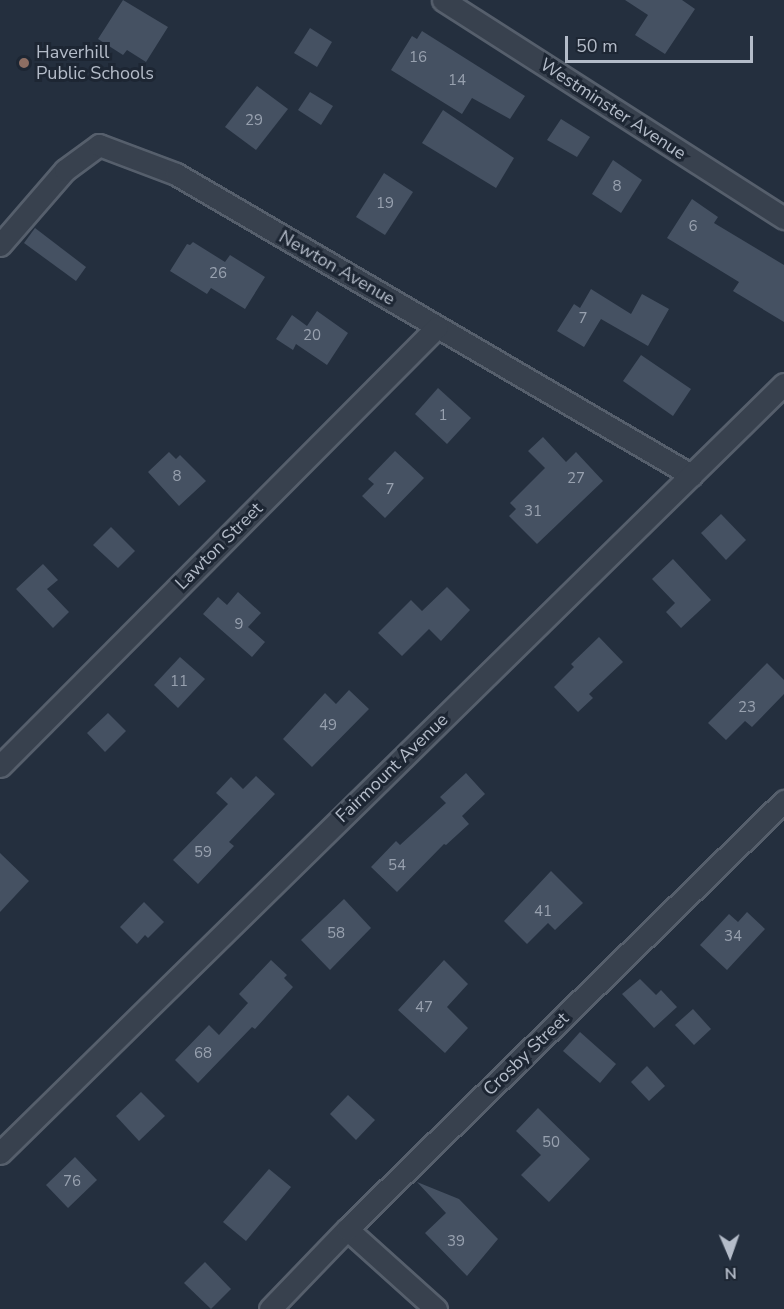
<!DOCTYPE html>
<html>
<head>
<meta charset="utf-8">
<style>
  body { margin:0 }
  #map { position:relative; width:784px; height:1309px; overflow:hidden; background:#242f3e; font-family:"Nunito Sans",sans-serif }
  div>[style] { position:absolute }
  .building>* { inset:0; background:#455162 }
  .roads { filter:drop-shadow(2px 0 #565f6c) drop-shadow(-2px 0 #565f6c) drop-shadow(0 2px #565f6c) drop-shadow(0 -2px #565f6c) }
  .minor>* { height:21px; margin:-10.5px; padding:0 10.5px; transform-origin:10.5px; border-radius:10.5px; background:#38414e }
  .dots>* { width:16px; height:16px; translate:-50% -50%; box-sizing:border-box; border:3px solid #1d2633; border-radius:50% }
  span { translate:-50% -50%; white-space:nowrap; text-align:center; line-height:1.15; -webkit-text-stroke:6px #1d2633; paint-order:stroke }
  .number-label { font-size:15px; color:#98a1af }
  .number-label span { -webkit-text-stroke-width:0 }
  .poi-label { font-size:18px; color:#b4bcc9 }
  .left { translate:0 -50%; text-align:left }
  .street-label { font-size:18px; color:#b4bcc9 }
  .north { position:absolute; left:700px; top:1225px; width:60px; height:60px; -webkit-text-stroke:4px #1d2633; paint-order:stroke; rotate:178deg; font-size:16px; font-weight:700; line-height:24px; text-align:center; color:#b4bcc9 }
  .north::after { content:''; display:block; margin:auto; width:21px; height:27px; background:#b4bcc9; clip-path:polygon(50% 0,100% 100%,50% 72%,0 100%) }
  .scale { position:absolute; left:565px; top:36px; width:188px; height:27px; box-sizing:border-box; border:3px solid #b4bcc9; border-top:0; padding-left:8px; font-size:18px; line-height:21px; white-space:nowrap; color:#b4bcc9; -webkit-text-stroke:4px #1d2633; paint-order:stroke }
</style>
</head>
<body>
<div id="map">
  <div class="building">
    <div style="clip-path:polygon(123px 0,168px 27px,146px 62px,127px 50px,123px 55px,98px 39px)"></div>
    <div style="clip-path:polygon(625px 0,682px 0,695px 9px,665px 54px,635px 35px,648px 15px)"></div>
    <div style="clip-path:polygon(310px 28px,332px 42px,317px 67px,294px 53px)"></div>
    <div style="clip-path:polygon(422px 31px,525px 96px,510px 119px,472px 98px,462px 114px,391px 70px,412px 36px,417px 39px)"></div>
    <div style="clip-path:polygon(257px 86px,288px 109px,256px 150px,225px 127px)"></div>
    <div style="clip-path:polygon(310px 92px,333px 106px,321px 125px,298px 110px)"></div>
    <div style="clip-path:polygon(443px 110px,514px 158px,496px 188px,422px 143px)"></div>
    <div style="clip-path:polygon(561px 119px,590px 137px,577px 157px,547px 140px)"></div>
    <div style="clip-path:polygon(613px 160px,642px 180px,621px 213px,592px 194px)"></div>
    <div style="clip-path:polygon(384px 173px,413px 192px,385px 235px,356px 217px)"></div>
    <div style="clip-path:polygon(692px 199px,718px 217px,714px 223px,784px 265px,784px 322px,733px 291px,739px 282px,667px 238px)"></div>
    <div style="clip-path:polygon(35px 228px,86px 267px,76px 281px,24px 243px)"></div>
    <div style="clip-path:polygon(193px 242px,225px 262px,230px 255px,265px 277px,245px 309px,211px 288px,207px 294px,170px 271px,187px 244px,190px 245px)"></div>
    <div style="clip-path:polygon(591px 289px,631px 314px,642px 294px,669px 309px,648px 346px,601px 319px,584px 347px,557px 331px,574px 304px,580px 308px)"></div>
    <div style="clip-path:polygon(317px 311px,348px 333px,327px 365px,296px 344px,293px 350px,276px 339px,292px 315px,307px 326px)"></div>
    <div style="clip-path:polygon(641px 355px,691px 389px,673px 416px,623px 381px)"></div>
    <div style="clip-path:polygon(438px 388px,471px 418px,447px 444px,415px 414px)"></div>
    <div style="clip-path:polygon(543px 437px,566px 462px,576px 452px,603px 481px,537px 544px,509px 516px,516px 509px,510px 503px,545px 468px,528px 451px)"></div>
    <div style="clip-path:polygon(395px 451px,424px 478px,385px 518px,362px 496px,374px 484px,368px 479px)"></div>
    <div style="clip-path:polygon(169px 452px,176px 459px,180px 455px,206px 481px,179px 506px,148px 472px)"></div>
    <div style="clip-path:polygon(721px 514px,746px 540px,726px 560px,701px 533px)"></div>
    <div style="clip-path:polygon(111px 527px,135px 551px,118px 568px,93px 545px)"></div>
    <div style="clip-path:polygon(673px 559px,711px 600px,681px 628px,666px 612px,675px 603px,652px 579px)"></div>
    <div style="clip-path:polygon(43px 564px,58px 580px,47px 589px,69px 612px,53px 628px,16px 589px)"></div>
    <div style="clip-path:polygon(447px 587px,470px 610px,441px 641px,429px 629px,402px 656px,378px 633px,411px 600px,422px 611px)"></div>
    <div style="clip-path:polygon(238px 592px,261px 613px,248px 627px,265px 642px,252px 657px,203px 614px,218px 597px,227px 605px)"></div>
    <div style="clip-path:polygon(599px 637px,623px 662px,589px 694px,593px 698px,578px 712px,554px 687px,574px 667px,571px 664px)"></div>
    <div style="clip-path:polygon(180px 657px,205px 679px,178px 708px,154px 685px)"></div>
    <div style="clip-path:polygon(767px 663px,784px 680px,784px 694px,752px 727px,745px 721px,726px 740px,708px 723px)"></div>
    <div style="clip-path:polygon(349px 690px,369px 709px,312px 767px,283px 739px,325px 693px,336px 704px)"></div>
    <div style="clip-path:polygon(108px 713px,126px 731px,105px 752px,87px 733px)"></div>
    <div style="clip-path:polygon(466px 773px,485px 794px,462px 816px,469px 824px,446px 845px,444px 844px,397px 892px,371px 867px,396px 841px,400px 845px,446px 803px,440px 797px)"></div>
    <div style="clip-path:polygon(256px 776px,275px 794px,229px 842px,234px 846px,198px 884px,173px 860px,228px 804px,216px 793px,231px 777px,243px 789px)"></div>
    <div style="clip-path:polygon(0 853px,29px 881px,0 912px)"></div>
    <div style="clip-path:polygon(551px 871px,583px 903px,555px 930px,548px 923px,527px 944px,504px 921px)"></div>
    <div style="clip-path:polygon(344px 899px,371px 928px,330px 970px,301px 940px)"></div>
    <div style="clip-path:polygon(144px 902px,164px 922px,148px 938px,145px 935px,137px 944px,120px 927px)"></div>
    <div style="clip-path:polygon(747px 912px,765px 929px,727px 970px,700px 945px,729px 914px,738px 922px)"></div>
    <div style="clip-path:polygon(271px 960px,287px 975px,284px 978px,293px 987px,255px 1029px,252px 1027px,198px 1083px,175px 1060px,209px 1025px,219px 1035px,248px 1003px,239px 994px)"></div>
    <div style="clip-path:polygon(444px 960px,468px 984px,447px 1007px,468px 1028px,445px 1053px,398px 1010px)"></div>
    <div style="clip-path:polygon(640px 979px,656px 995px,661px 990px,677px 1007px,654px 1028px,622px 994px)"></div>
    <div style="clip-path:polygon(693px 1009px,711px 1029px,694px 1045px,675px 1025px)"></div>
    <div style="clip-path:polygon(580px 1032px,616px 1064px,600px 1083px,563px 1051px)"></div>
    <div style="clip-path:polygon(647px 1066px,665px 1086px,649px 1101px,631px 1082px)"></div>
    <div style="clip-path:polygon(141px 1092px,165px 1116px,139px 1141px,116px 1116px)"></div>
    <div style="clip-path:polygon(348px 1095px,375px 1120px,356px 1140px,330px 1114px)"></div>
    <div style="clip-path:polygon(538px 1108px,590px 1159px,549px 1202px,521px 1175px,541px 1155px,516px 1131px)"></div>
    <div style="clip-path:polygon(75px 1157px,97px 1180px,68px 1208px,46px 1185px)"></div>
    <div style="clip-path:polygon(269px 1169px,291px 1187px,246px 1241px,223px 1222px)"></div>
    <div style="clip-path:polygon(417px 1182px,459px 1199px,498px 1239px,467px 1276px,425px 1233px,446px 1213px)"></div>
    <div style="clip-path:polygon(205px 1262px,231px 1289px,211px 1309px,184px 1283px)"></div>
  </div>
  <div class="roads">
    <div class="minor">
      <div style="left:443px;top:0;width:405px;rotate:32.6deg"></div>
      <div style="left:0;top:245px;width:99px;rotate:-49.1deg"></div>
      <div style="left:65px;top:170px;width:42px;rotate:-36.3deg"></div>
      <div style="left:99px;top:145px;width:82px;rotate:20.6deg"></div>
      <div style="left:176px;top:174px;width:597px;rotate:30.3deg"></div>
      <div style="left:0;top:766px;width:619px;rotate:-45.13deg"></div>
      <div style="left:0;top:1153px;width:1098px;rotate:-44.45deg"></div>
      <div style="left:347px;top:1229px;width:120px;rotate:42deg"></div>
      <div style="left:270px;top:1309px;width:111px;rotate:-46.1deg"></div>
      <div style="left:347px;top:1229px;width:612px;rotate:-44.4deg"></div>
    </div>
  </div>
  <div class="dots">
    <div style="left:24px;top:63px;background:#8d6e63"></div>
  </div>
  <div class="number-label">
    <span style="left:418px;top:58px">16</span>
    <span style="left:457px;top:81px">14</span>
    <span style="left:254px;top:121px">29</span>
    <span style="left:617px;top:187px">8</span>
    <span style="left:385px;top:204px">19</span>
    <span style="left:693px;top:227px">6</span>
    <span style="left:218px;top:274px">26</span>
    <span style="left:583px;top:319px">7</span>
    <span style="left:312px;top:336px">20</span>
    <span style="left:443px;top:416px">1</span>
    <span style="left:177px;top:477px">8</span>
    <span style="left:576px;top:479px">27</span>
    <span style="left:390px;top:490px">7</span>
    <span style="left:533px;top:512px">31</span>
    <span style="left:239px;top:625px">9</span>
    <span style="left:179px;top:682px">11</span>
    <span style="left:747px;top:708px">23</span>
    <span style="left:328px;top:726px">49</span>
    <span style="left:203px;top:853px">59</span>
    <span style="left:397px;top:866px">54</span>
    <span style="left:543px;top:912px">41</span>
    <span style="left:336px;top:934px">58</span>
    <span style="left:733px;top:937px">34</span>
    <span style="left:424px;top:1008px">47</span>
    <span style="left:203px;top:1054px">68</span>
    <span style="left:551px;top:1143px">50</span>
    <span style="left:72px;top:1182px">76</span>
    <span style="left:456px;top:1242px">39</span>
  </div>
  <div class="poi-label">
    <span class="left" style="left:36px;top:63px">Haverhill<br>Public Schools</span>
  </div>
  <div class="street-label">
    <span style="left:613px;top:109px;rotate:33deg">Westminster Avenue</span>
    <span style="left:337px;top:268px;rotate:30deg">Newton Avenue</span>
    <span style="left:219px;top:546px;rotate:-45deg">Lawton Street</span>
    <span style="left:392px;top:768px;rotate:-44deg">Fairmount Avenue</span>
    <span style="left:526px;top:1054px;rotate:-44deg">Crosby Street</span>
  </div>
  <div class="north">N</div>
  <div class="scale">50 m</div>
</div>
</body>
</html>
